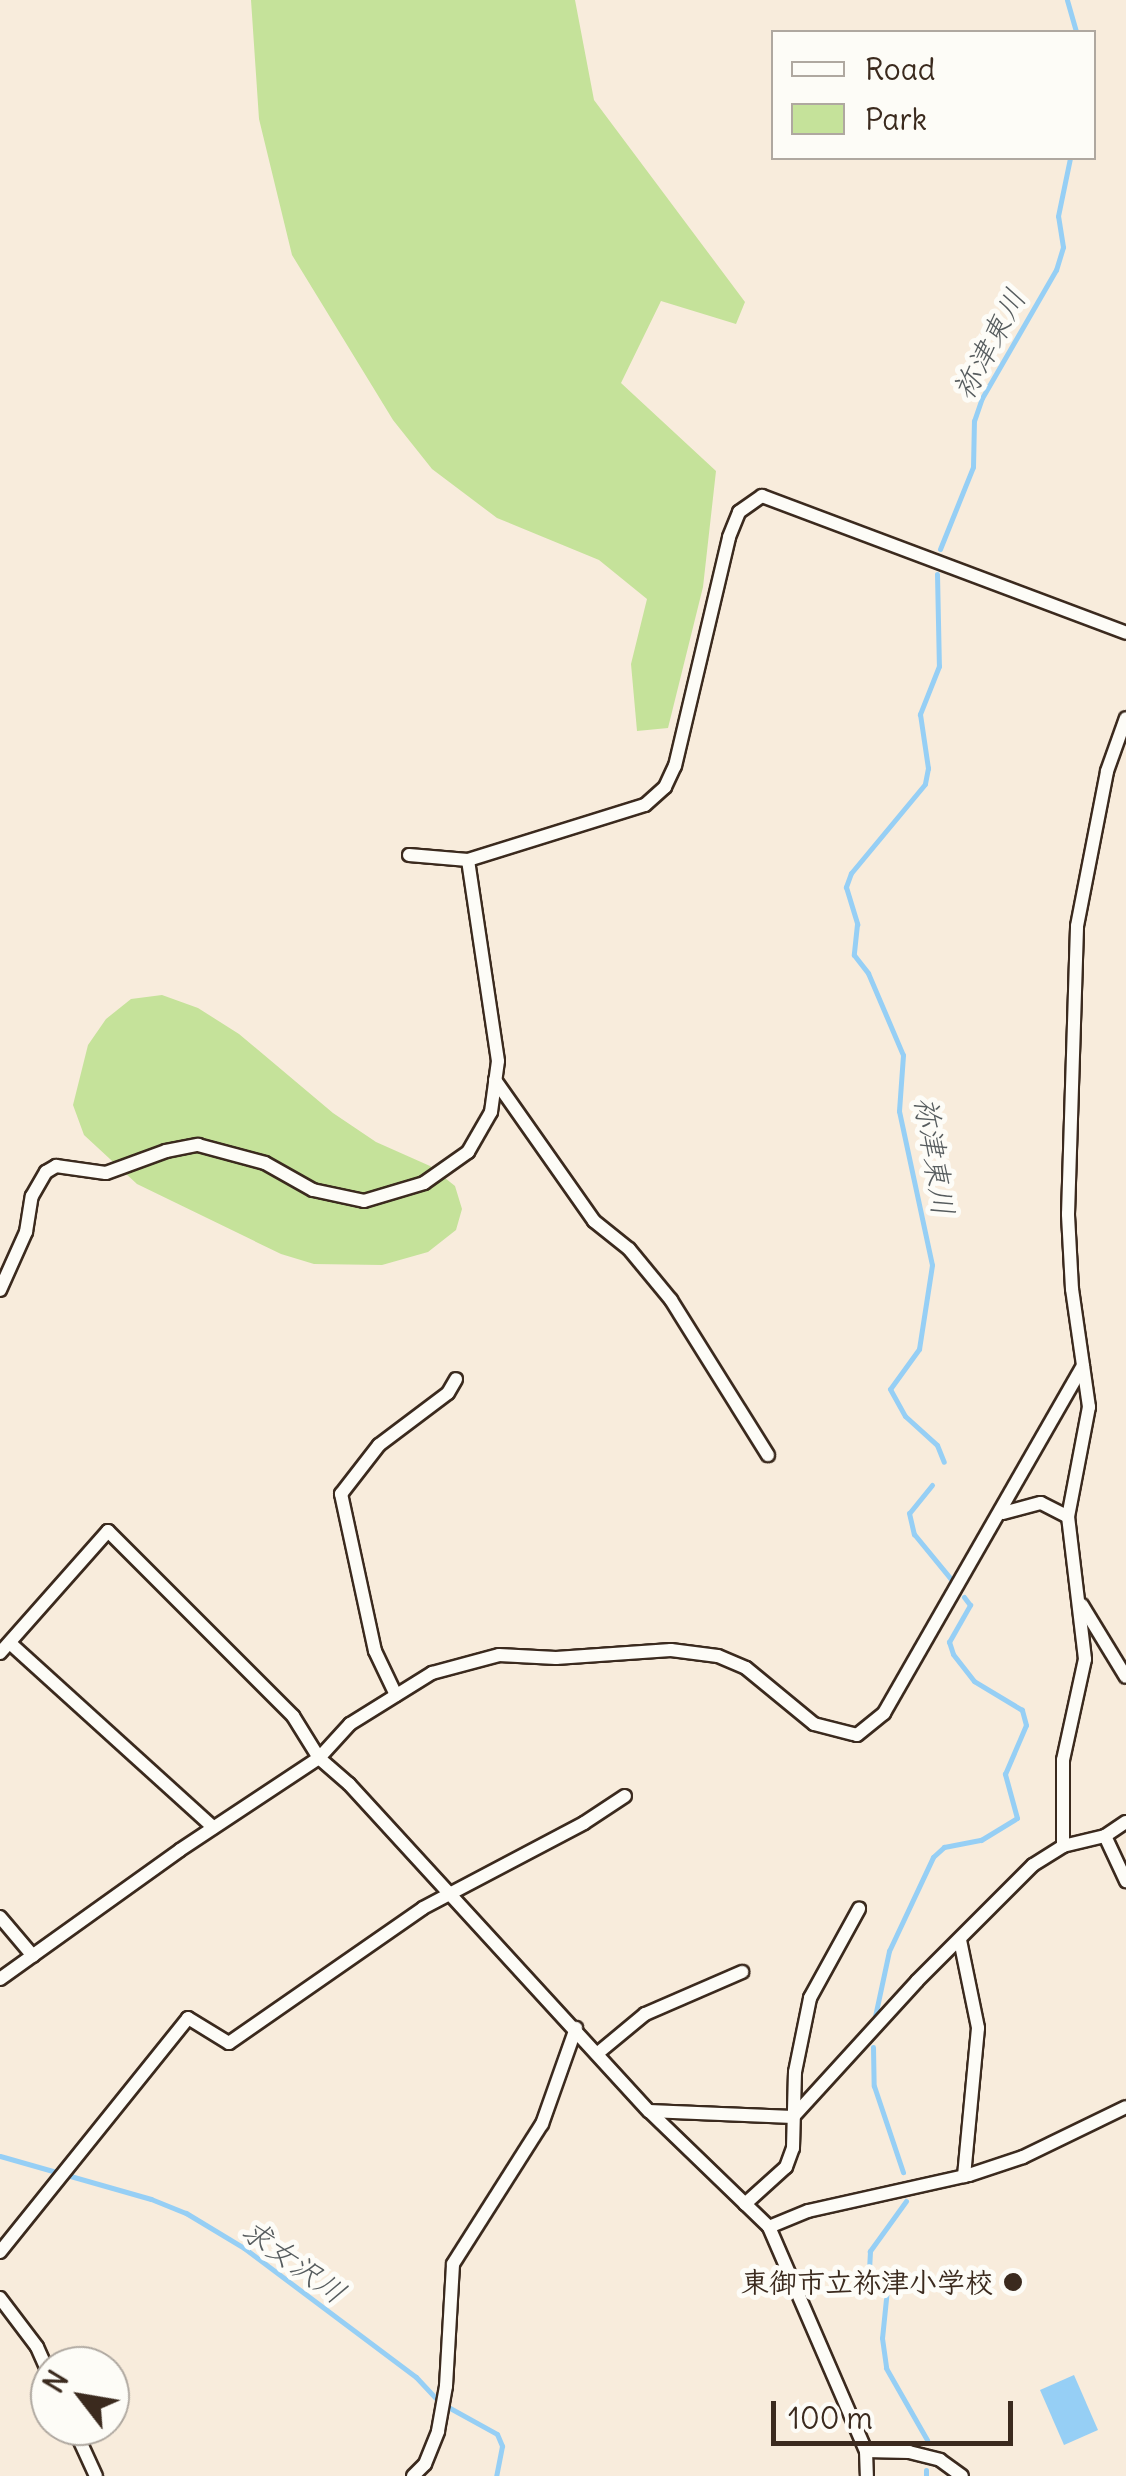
<!DOCTYPE html>
<html>
<head>
<meta charset="utf-8">
<style>
  body { margin:0 }
  #map { position:relative; width:1126px; height:2476px; overflow:hidden; background:#f8ecdc; font-family:Delius,"Klee One",sans-serif }
  div>[style] { position:absolute }
  .green>* { inset:0; background:#c5e29a }
  .water>* { inset:0; background:#96cff5 }
  .stream>* { height:5px; margin:-2.5px; padding:0 2.5px; transform-origin:2.5px; border-radius:2.5px; background:#96cff5 }
  .roads { filter:drop-shadow(2px 0 #3b2a1e) drop-shadow(-2px 0 #3b2a1e) drop-shadow(0 2px #3b2a1e) drop-shadow(0 -2px #3b2a1e) }
  .minor>* { height:12px; margin:-6px; padding:0 6px; transform-origin:6px; border-radius:6px; background:#fdfcf7 }
  .dots>* { width:28px; height:28px; translate:-50% -50%; box-sizing:border-box; border:5px solid #fdfcf7; border-radius:50% }
  span { translate:-50% -50%; white-space:nowrap; text-align:center; line-height:1.15; -webkit-text-stroke:10px #fdfcf7; paint-order:stroke }
  .poi-label { font-size:28px; color:#3b2a1e; font-weight:700 }
  .right { translate:-100% -50%; text-align:right }
  .water-label { font-size:30px; color:#565c5e; font-style:italic }
  .legend { position:absolute; left:771px; top:30px; width:325px; height:130px; box-sizing:border-box; background:#fdfcf7; border:2px solid #afa8a0; margin:0; padding:12px 18px; list-style:none; font-size:30px; color:#3b2a1e }
  .legend li { display:flex; align-items:center; gap:20px; height:50px }
  .legend b { width:50px; border:2px solid #afa8a0 }
  .north { position:absolute; left:30px; top:2346px; width:100px; height:100px; box-sizing:border-box; background:#fdfcf7; border:2px solid #afa8a0; border-radius:50%; rotate:301deg; font-size:28px; font-weight:700; line-height:40px; text-align:center; color:#3b2a1e }
  .north::after { content:''; display:block; margin:auto; width:35px; height:45px; background:#3b2a1e; clip-path:polygon(50% 0,100% 100%,50% 72%,0 100%) }
  .scale { position:absolute; left:771px; top:2401px; width:242px; height:45px; box-sizing:border-box; border:5px solid #3b2a1e; border-top:0; padding-left:12px; font-size:30px; line-height:35px; white-space:nowrap; color:#3b2a1e; -webkit-text-stroke:8px #fdfcf7; paint-order:stroke }
</style>
</head>
<body>
<div id="map">
  <div class="green">
    <div style="clip-path:polygon(251px 0,575px 0,594px 100px,745px 302px,736px 324px,661px 301px,621px 383px,716px 471px,703px 587px,668px 728px,637px 731px,631px 664px,647px 599px,599px 560px,497px 518px,432px 469px,393px 420px,292px 255px,259px 119px)"></div>
    <div style="clip-path:polygon(162px 995px,198px 1008px,239px 1034px,333px 1113px,376px 1142px,430px 1166px,455px 1186px,462px 1209px,456px 1230px,428px 1252px,382px 1265px,314px 1264px,281px 1254px,137px 1184px,84px 1135px,73px 1105px,88px 1045px,106px 1019px,131px 999px)"></div>
  </div>
  <div class="water">
    <div style="clip-path:polygon(1074px 2375px,1098px 2430px,1064px 2445px,1040px 2390px)"></div>
  </div>
  <div class="stream">
    <div style="left:1067px;top:0;width:33px;rotate:74deg"></div>
    <div style="left:940px;top:549px;width:88px;rotate:-68.1deg"></div>
    <div style="left:973px;top:467px;width:46px;rotate:-88.8deg"></div>
    <div style="left:974px;top:421px;width:24px;rotate:-71deg"></div>
    <div style="left:982px;top:398px;width:148px;rotate:-60deg"></div>
    <div style="left:1056px;top:270px;width:24px;rotate:-73deg"></div>
    <div style="left:1063px;top:247px;width:31px;rotate:-99deg"></div>
    <div style="left:1058px;top:216px;width:59px;rotate:-78.3deg"></div>
    <div style="left:937px;top:574px;width:92px;rotate:88.8deg"></div>
    <div style="left:939px;top:666px;width:52px;rotate:111.6deg"></div>
    <div style="left:920px;top:714px;width:55px;rotate:81.6deg"></div>
    <div style="left:928px;top:768px;width:16px;rotate:101deg"></div>
    <div style="left:925px;top:784px;width:116px;rotate:129.7deg"></div>
    <div style="left:851px;top:873px;width:15px;rotate:110deg"></div>
    <div style="left:846px;top:887px;width:39px;rotate:73deg"></div>
    <div style="left:857px;top:924px;width:31px;rotate:96deg"></div>
    <div style="left:854px;top:955px;width:23px;rotate:52deg"></div>
    <div style="left:868px;top:973px;width:89px;rotate:66.9deg"></div>
    <div style="left:903px;top:1055px;width:56px;rotate:94.1deg"></div>
    <div style="left:899px;top:1111px;width:157px;rotate:77.9deg"></div>
    <div style="left:932px;top:1265px;width:85px;rotate:98.8deg"></div>
    <div style="left:919px;top:1349px;width:49px;rotate:125.9deg"></div>
    <div style="left:890px;top:1389px;width:31px;rotate:61deg"></div>
    <div style="left:905px;top:1416px;width:43px;rotate:42.2deg"></div>
    <div style="left:937px;top:1445px;width:18px;rotate:68deg"></div>
    <div style="left:932px;top:1485px;width:36px;rotate:129deg"></div>
    <div style="left:909px;top:1513px;width:22px;rotate:77deg"></div>
    <div style="left:914px;top:1534px;width:58px;rotate:50.6deg"></div>
    <div style="left:874px;top:2021px;width:72px;rotate:-77.9deg"></div>
    <div style="left:889px;top:1951px;width:104px;rotate:-64.9deg"></div>
    <div style="left:933px;top:1857px;width:15px;rotate:-42deg"></div>
    <div style="left:944px;top:1847px;width:38px;rotate:-11deg"></div>
    <div style="left:981px;top:1840px;width:42px;rotate:-31.4deg"></div>
    <div style="left:1017px;top:1818px;width:46px;rotate:-105.3deg"></div>
    <div style="left:1005px;top:1774px;width:53px;rotate:-66.8deg"></div>
    <div style="left:1026px;top:1725px;width:16px;rotate:-105deg"></div>
    <div style="left:1022px;top:1710px;width:56px;rotate:-148.9deg"></div>
    <div style="left:974px;top:1681px;width:34px;rotate:-128deg"></div>
    <div style="left:953px;top:1654px;width:13px;rotate:-108deg"></div>
    <div style="left:949px;top:1642px;width:43px;rotate:-60.4deg"></div>
    <div style="left:970px;top:1605px;width:10px;rotate:-127deg"></div>
    <div style="left:873px;top:2047px;width:39px;rotate:89deg"></div>
    <div style="left:874px;top:2086px;width:91px;rotate:71.4deg"></div>
    <div style="left:0;top:2156px;width:157px;rotate:15.9deg"></div>
    <div style="left:151px;top:2199px;width:38px;rotate:22deg"></div>
    <div style="left:186px;top:2213px;width:68px;rotate:31.1deg"></div>
    <div style="left:244px;top:2248px;width:215px;rotate:36.9deg"></div>
    <div style="left:416px;top:2377px;width:34px;rotate:47deg"></div>
    <div style="left:439px;top:2402px;width:66px;rotate:28.9deg"></div>
    <div style="left:497px;top:2434px;width:13px;rotate:67deg"></div>
    <div style="left:502px;top:2446px;width:31px;rotate:101deg"></div>
    <div style="left:906px;top:2201px;width:62px;rotate:125.8deg"></div>
    <div style="left:870px;top:2251px;width:17px;rotate:93deg"></div>
    <div style="left:869px;top:2268px;width:28px;rotate:49deg"></div>
    <div style="left:887px;top:2289px;width:49px;rotate:95.8deg"></div>
    <div style="left:882px;top:2338px;width:30px;rotate:82deg"></div>
    <div style="left:886px;top:2368px;width:83px;rotate:60.3deg"></div>
    <div style="left:926px;top:2470px;width:6px;rotate:90deg"></div>
  </div>
  <div class="roads">
    <div class="minor">
      <div style="left:409px;top:855px;width:59px;rotate:4.8deg"></div>
      <div style="left:468px;top:860px;width:185px;rotate:-17.3deg"></div>
      <div style="left:645px;top:805px;width:27px;rotate:-42deg"></div>
      <div style="left:665px;top:787px;width:23px;rotate:-65deg"></div>
      <div style="left:675px;top:766px;width:235px;rotate:-76.7deg"></div>
      <div style="left:729px;top:537px;width:27px;rotate:-68deg"></div>
      <div style="left:739px;top:512px;width:28px;rotate:-35deg"></div>
      <div style="left:762px;top:496px;width:389px;rotate:20.6deg"></div>
      <div style="left:495px;top:1080px;width:172px;rotate:54.9deg"></div>
      <div style="left:594px;top:1221px;width:45px;rotate:38.7deg"></div>
      <div style="left:629px;top:1249px;width:66px;rotate:50.5deg"></div>
      <div style="left:671px;top:1300px;width:183px;rotate:58deg"></div>
      <div style="left:0;top:1290px;width:64px;rotate:-65.9deg"></div>
      <div style="left:26px;top:1232px;width:36px;rotate:-81deg"></div>
      <div style="left:32px;top:1196px;width:28px;rotate:-60deg"></div>
      <div style="left:46px;top:1172px;width:12px;rotate:-31deg"></div>
      <div style="left:56px;top:1166px;width:50px;rotate:8deg"></div>
      <div style="left:106px;top:1173px;width:64px;rotate:-20.1deg"></div>
      <div style="left:166px;top:1151px;width:33px;rotate:-11deg"></div>
      <div style="left:198px;top:1145px;width:69px;rotate:15deg"></div>
      <div style="left:265px;top:1163px;width:55px;rotate:29.4deg"></div>
      <div style="left:313px;top:1190px;width:52px;rotate:12.2deg"></div>
      <div style="left:364px;top:1201px;width:63px;rotate:-16.7deg"></div>
      <div style="left:424px;top:1183px;width:54px;rotate:-35.2deg"></div>
      <div style="left:468px;top:1152px;width:46px;rotate:-60.1deg"></div>
      <div style="left:491px;top:1112px;width:51px;rotate:-82.2deg"></div>
      <div style="left:498px;top:1061px;width:203px;rotate:-98.5deg"></div>
      <div style="left:1003px;top:1513px;width:39px;rotate:-15deg"></div>
      <div style="left:1041px;top:1503px;width:30px;rotate:27deg"></div>
      <div style="left:1082px;top:1605px;width:84px;rotate:58.6deg"></div>
      <div style="left:11px;top:1644px;width:273px;rotate:42.2deg"></div>
      <div style="left:0;top:1653px;width:163px;rotate:-48.5deg"></div>
      <div style="left:108px;top:1531px;width:262px;rotate:45deg"></div>
      <div style="left:293px;top:1716px;width:49px;rotate:58.2deg"></div>
      <div style="left:319px;top:1758px;width:40px;rotate:41deg"></div>
      <div style="left:349px;top:1784px;width:444px;rotate:47.5deg"></div>
      <div style="left:649px;top:2111px;width:167px;rotate:44deg"></div>
      <div style="left:769px;top:2227px;width:244px;rotate:66.6deg"></div>
      <div style="left:866px;top:2451px;width:25px;rotate:88deg"></div>
      <div style="left:396px;top:1695px;width:49px;rotate:-115.5deg"></div>
      <div style="left:375px;top:1651px;width:161px;rotate:-102.2deg"></div>
      <div style="left:341px;top:1494px;width:62px;rotate:-52.2deg"></div>
      <div style="left:379px;top:1445px;width:86px;rotate:-37deg"></div>
      <div style="left:448px;top:1393px;width:16px;rotate:-60deg"></div>
      <div style="left:1105px;top:1836px;width:50px;rotate:65deg"></div>
      <div style="left:1063px;top:1846px;width:86px;rotate:-90deg"></div>
      <div style="left:1063px;top:1760px;width:103px;rotate:-77.7deg"></div>
      <div style="left:1085px;top:1659px;width:143px;rotate:-96.8deg"></div>
      <div style="left:1068px;top:1517px;width:112px;rotate:-79.2deg"></div>
      <div style="left:1089px;top:1407px;width:119px;rotate:-98.2deg"></div>
      <div style="left:1072px;top:1289px;width:75px;rotate:-93.1deg"></div>
      <div style="left:1068px;top:1214px;width:288px;rotate:-88.2deg"></div>
      <div style="left:1077px;top:926px;width:158px;rotate:-79deg"></div>
      <div style="left:1107px;top:771px;width:56px;rotate:-70.3deg"></div>
      <div style="left:0;top:1917px;width:51px;rotate:49.8deg"></div>
      <div style="left:960px;top:1940px;width:90px;rotate:78.4deg"></div>
      <div style="left:978px;top:2028px;width:149px;rotate:95.4deg"></div>
      <div style="left:0;top:1979px;width:221px;rotate:-35.6deg"></div>
      <div style="left:180px;top:1850px;width:167px;rotate:-33.5deg"></div>
      <div style="left:319px;top:1758px;width:46px;rotate:-47.6deg"></div>
      <div style="left:350px;top:1724px;width:97px;rotate:-31.9deg"></div>
      <div style="left:432px;top:1673px;width:69px;rotate:-15deg"></div>
      <div style="left:499px;top:1655px;width:57px;rotate:3deg"></div>
      <div style="left:556px;top:1658px;width:115px;rotate:-4deg"></div>
      <div style="left:671px;top:1650px;width:47px;rotate:7.3deg"></div>
      <div style="left:718px;top:1656px;width:30px;rotate:23deg"></div>
      <div style="left:746px;top:1668px;width:88px;rotate:39.5deg"></div>
      <div style="left:814px;top:1724px;width:44px;rotate:14.3deg"></div>
      <div style="left:857px;top:1735px;width:35px;rotate:-39deg"></div>
      <div style="left:884px;top:1713px;width:400px;rotate:-60.2deg"></div>
      <div style="left:598px;top:2053px;width:61px;rotate:-39.7deg"></div>
      <div style="left:645px;top:2014px;width:106px;rotate:-23.4deg"></div>
      <div style="left:649px;top:2111px;width:144px;rotate:2.4deg"></div>
      <div style="left:793px;top:2117px;width:184px;rotate:-47.6deg"></div>
      <div style="left:917px;top:1981px;width:164px;rotate:-45deg"></div>
      <div style="left:1033px;top:1865px;width:36px;rotate:-32deg"></div>
      <div style="left:1063px;top:1846px;width:43px;rotate:-13.4deg"></div>
      <div style="left:1105px;top:1836px;width:25px;rotate:-34deg"></div>
      <div style="left:745px;top:2204px;width:55px;rotate:-42.1deg"></div>
      <div style="left:786px;top:2167px;width:20px;rotate:-70deg"></div>
      <div style="left:793px;top:2148px;width:76px;rotate:-88.5deg"></div>
      <div style="left:795px;top:2072px;width:76px;rotate:-78.5deg"></div>
      <div style="left:810px;top:1998px;width:102px;rotate:-61.2deg"></div>
      <div style="left:769px;top:2227px;width:42px;rotate:-22.3deg"></div>
      <div style="left:808px;top:2211px;width:165px;rotate:-12.6deg"></div>
      <div style="left:969px;top:2175px;width:57px;rotate:-18.4deg"></div>
      <div style="left:1023px;top:2157px;width:114px;rotate:-25.9deg"></div>
      <div style="left:0;top:2252px;width:300px;rotate:-51.2deg"></div>
      <div style="left:188px;top:2018px;width:48px;rotate:31.4deg"></div>
      <div style="left:229px;top:2043px;width:236px;rotate:-34.8deg"></div>
      <div style="left:423px;top:1908px;width:182px;rotate:-27.8deg"></div>
      <div style="left:584px;top:1823px;width:49px;rotate:-33.4deg"></div>
      <div style="left:0;top:2298px;width:61px;rotate:52.9deg"></div>
      <div style="left:37px;top:2347px;width:32px;rotate:66deg"></div>
      <div style="left:73px;top:2426px;width:55px;rotate:65.3deg"></div>
      <div style="left:866px;top:2451px;width:43px;rotate:1.3deg"></div>
      <div style="left:909px;top:2452px;width:32px;rotate:14deg"></div>
      <div style="left:940px;top:2460px;width:27px;rotate:36deg"></div>
      <div style="left:413px;top:2476px;width:17px;rotate:-45deg"></div>
      <div style="left:425px;top:2464px;width:35px;rotate:-68deg"></div>
      <div style="left:438px;top:2431px;width:46px;rotate:-79.9deg"></div>
      <div style="left:446px;top:2386px;width:122px;rotate:-86.7deg"></div>
      <div style="left:453px;top:2264px;width:166px;rotate:-57.6deg"></div>
      <div style="left:542px;top:2124px;width:102px;rotate:-70.5deg"></div>
    </div>
  </div>
  <div class="dots">
    <div style="left:1013px;top:2282px;background:#3b2a1e"></div>
  </div>
  <div class="poi-label">
    <span class="right" style="left:993px;top:2282px">東御市立祢津小学校</span>
  </div>
  <div class="water-label">
    <span style="left:989px;top:344px;rotate:-62deg">祢津東川</span>
    <span style="left:935px;top:1156px;rotate:81deg">祢津東川</span>
    <span style="left:294px;top:2261px;rotate:36deg">求女沢川</span>
  </div>
  <ul class="legend">
  <li><b style="height:12px;background:#fdfcf7"></b>Road</li>
  <li><b style="height:28px;background:#c5e29a"></b>Park</li>
  </ul>
  <div class="north">N</div>
  <div class="scale">100 m</div>
</div>
</body>
</html>
